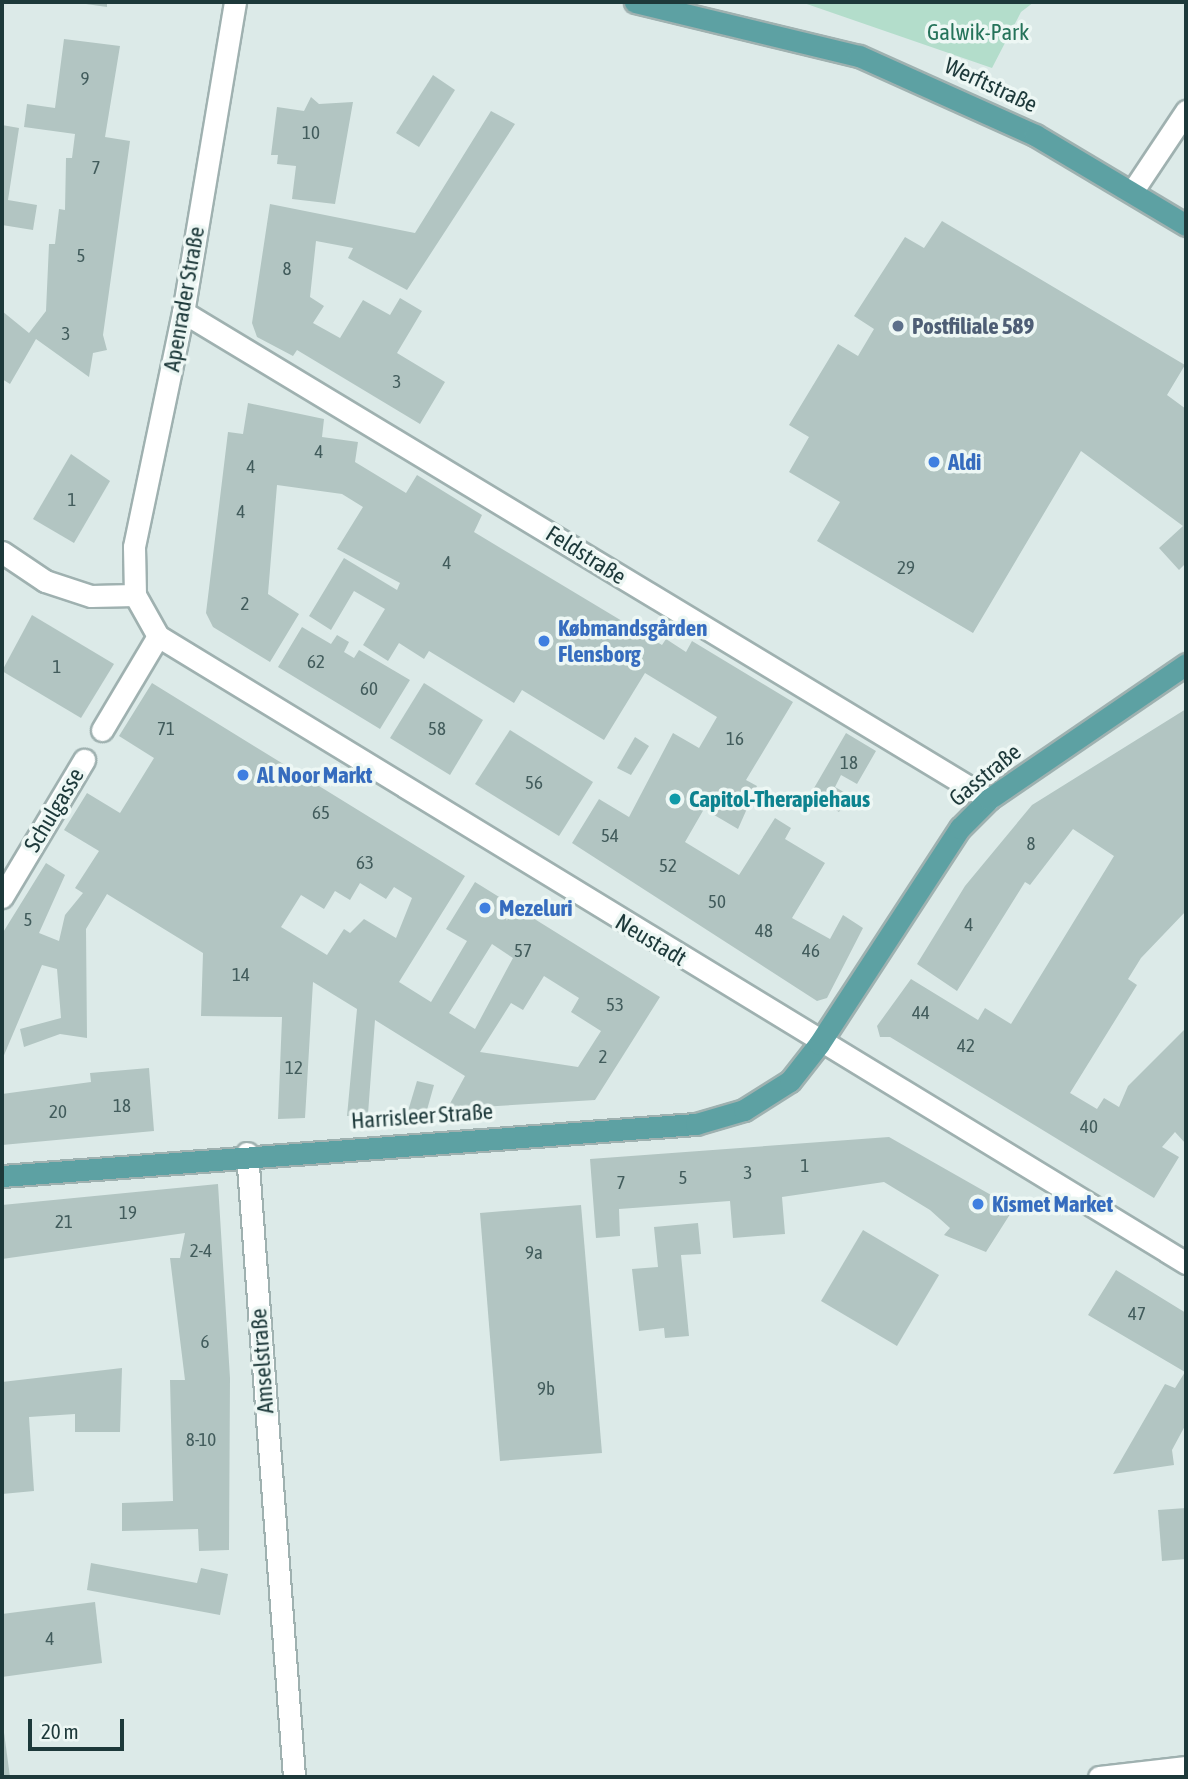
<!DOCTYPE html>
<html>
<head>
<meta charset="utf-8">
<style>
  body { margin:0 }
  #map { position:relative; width:1188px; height:1779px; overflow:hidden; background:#dceae8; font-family:"Asap Condensed",sans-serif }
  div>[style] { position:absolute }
  .green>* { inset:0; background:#b3ddcb }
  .building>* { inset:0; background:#b2c5c2 }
  .roads { filter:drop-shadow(2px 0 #9fb1b0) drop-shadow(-2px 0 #9fb1b0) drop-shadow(0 2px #9fb1b0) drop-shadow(0 -2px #9fb1b0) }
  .minor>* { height:21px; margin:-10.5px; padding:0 10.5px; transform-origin:10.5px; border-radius:10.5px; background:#fff }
  .major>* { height:21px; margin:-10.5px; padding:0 10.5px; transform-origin:10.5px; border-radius:10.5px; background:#5da1a3 }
  .dots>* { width:19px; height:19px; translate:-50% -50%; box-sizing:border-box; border:4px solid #edf7f4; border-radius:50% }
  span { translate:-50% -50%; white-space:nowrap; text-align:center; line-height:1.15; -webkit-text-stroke:7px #edf7f4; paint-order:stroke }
  .number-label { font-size:19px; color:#425c5c }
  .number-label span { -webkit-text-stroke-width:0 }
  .park-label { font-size:23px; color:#25735a }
  .street-label { font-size:23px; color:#1d393a }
  .service-label { font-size:23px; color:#4e5e75; font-weight:700 }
  .left { translate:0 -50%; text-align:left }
  .shop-label { font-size:23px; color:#366cbe; font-weight:700 }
  .culture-label { font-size:23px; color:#0d838f; font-weight:700 }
  .frame { position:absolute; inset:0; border:4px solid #1d393a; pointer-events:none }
  .scale { position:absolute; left:28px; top:1719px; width:96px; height:32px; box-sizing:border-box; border:4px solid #1d393a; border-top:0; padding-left:9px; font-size:21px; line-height:24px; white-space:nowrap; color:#1d393a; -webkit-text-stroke:5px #edf7f4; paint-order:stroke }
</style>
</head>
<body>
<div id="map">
  <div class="green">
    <div style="clip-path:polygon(801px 2px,1034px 2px,1021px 12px,992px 68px)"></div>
  </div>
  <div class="building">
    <div style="clip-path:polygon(72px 2px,107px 2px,107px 7px)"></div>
    <div style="clip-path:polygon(64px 39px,120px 46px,105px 137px,130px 141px,103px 335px,107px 350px,93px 353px,89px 377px,36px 339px,10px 384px,2px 379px,2px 311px,29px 333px,46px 311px,49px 244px,55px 244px,59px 209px,65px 210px,66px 158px,72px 158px,75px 134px,24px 127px,27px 104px,55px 108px)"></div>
    <div style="clip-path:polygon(433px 75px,455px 90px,419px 147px,396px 133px)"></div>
    <div style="clip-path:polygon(311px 97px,319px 104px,353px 102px,335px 204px,292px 199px,296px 166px,277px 164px,278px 155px,271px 155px,277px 107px,304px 111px)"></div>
    <div style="clip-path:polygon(491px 111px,515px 124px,407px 290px,348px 258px,353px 248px,316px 241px,310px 297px,324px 306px,313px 323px,340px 338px,363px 300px,390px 315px,400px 298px,422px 311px,397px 353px,445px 382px,420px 424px,297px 350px,293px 356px,257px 337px,252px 323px,270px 204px,415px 233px)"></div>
    <div style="clip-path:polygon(2px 125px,19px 128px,8px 200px,37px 205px,33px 230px,2px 225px)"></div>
    <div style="clip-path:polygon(942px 221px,1185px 365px,1167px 395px,1186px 409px,1186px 563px,1179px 570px,1159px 548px,1183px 526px,1081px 451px,973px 633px,817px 541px,840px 502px,789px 472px,809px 437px,789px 425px,838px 344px,858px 356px,874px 329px,854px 316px,905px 237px,924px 248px)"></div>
    <div style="clip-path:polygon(248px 403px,324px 419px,322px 437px,358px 442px,355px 462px,406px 493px,417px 475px,482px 515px,474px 532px,662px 645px,666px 639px,686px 652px,692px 641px,793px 702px,746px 780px,757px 786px,738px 829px,704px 809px,685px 842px,739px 875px,775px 818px,791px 828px,785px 839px,825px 863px,792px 918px,830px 939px,843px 915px,863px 928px,827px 998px,817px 1001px,572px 843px,599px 799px,629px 817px,673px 733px,699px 748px,717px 717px,645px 673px,604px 740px,522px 690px,514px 703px,429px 651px,424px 659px,399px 643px,388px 661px,363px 645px,385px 609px,354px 591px,331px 630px,309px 616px,344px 558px,397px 590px,400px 583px,337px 549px,363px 507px,342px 494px,277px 485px,268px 594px,299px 614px,270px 662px,213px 627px,206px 613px,228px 432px,243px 434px)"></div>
    <div style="clip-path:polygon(71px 454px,110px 481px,74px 543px,33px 519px)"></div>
    <div style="clip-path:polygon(32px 615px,114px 664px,81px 718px,2px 671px)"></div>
    <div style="clip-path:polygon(302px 627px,331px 644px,337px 635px,349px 642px,344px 652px,354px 658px,359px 650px,410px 680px,380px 729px,278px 667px)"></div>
    <div style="clip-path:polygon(evenodd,152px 683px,465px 876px,399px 982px,431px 1002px,467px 941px,446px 929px,475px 882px,660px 997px,595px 1100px,447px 1109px,465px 1076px,375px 1020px,368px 1114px,347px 1116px,357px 1009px,313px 982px,305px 1118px,278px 1119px,282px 1017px,201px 1016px,203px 953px,107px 894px,86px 929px,87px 1038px,60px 1034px,24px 1047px,20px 1029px,61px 1018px,57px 969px,42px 965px,2px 1060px,2px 934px,46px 863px,65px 875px,39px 933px,59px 941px,65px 915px,83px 893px,75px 888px,99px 851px,64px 830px,87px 793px,120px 813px,154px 758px,119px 736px,152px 683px,360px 883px,386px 899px,394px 887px,412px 898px,396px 938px,364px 919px,350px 933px,344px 929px,327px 955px,281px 927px,301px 895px,324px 909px,335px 891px,350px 900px,360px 883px,152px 683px,492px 944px,513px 958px,475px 1029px,449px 1013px,492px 944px,152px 683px,544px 976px,579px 998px,571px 1012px,601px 1031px,578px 1067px,480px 1052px,511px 1003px,523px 1010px,544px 976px)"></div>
    <div style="clip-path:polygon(424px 683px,483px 720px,450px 775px,390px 738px)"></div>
    <div style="clip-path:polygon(1186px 709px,1186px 911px,1141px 958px,1128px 979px,1137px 985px,1070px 1093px,1097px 1109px,1104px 1098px,1119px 1107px,1128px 1086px,1186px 1028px,1186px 1144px,1175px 1132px,1162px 1147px,1179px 1157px,1154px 1198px,890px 1037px,880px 1037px,877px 1026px,911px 979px,978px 1020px,985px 1008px,1011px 1024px,1114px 856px,1073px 829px,1030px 885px,1025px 882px,957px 991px,917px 964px,965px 886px,1032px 805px)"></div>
    <div style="clip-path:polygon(510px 730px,593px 782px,559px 836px,475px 784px)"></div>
    <div style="clip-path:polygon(846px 733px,876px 751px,857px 784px,841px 775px,835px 787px,849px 795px,839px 812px,810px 795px)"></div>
    <div style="clip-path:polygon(635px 737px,649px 746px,631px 775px,617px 768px)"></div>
    <div style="clip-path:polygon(149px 1068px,154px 1131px,2px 1145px,2px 1094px,91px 1082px,90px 1073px)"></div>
    <div style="clip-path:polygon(417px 1081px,434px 1085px,427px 1110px,408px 1111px)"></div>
    <div style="clip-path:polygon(889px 1137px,1014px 1208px,986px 1252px,944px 1235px,950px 1228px,930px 1210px,884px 1182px,782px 1197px,785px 1234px,733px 1238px,730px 1201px,619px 1209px,620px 1236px,596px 1238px,590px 1159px)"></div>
    <div style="clip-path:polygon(218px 1184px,230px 1378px,229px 1550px,199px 1551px,198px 1529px,122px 1531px,122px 1503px,173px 1501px,170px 1380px,185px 1380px,170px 1258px,180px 1258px,185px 1233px,2px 1259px,2px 1205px)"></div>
    <div style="clip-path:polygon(581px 1205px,602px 1453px,500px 1461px,480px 1213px)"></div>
    <div style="clip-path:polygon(698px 1223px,701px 1254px,681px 1255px,689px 1336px,665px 1338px,664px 1328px,639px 1331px,632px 1269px,658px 1267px,654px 1227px)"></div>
    <div style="clip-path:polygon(863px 1230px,939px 1275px,897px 1346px,821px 1301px)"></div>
    <div style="clip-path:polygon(1116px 1270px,1186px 1313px,1186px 1424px,1172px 1450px,1174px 1465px,1113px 1474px,1165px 1384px,1175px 1388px,1185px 1372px,1088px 1315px)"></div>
    <div style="clip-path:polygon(122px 1368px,120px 1432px,75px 1432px,75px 1414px,29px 1417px,34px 1491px,2px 1494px,2px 1382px)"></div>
    <div style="clip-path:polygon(1186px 1508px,1186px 1559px,1162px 1561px,1158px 1510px)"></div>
    <div style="clip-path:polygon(91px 1563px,197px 1583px,201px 1568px,228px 1574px,220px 1615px,87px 1590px)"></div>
    <div style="clip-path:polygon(95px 1602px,102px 1663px,2px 1677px,2px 1614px)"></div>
    <div style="clip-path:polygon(2px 1725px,3px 1725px,10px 1777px,2px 1777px)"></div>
  </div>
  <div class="roads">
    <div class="minor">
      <div style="left:235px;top:2px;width:314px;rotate:99.5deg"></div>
      <div style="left:183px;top:312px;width:240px;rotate:101.8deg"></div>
      <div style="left:134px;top:547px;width:48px;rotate:88.8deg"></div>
      <div style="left:135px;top:595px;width:47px;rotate:60.7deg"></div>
      <div style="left:158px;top:636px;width:1204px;rotate:31.38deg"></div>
      <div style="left:1134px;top:189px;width:94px;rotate:-56.3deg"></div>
      <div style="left:183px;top:312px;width:942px;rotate:31.14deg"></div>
      <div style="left:2px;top:552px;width:52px;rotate:34deg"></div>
      <div style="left:45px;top:581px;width:48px;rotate:18.1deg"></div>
      <div style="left:91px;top:596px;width:44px;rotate:-1.3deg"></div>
      <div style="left:102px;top:730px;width:109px;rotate:-59.2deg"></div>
      <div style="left:2px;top:897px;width:160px;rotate:-59.1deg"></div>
      <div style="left:247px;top:1153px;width:626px;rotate:85.69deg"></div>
      <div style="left:1099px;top:1777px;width:88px;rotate:-6.6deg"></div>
    </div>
    <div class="major">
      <div style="left:635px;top:2px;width:230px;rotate:13.6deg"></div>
      <div style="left:859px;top:56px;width:193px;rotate:24.2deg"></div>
      <div style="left:1035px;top:135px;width:176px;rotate:30.8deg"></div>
      <div style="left:2px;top:1176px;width:696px;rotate:-4.29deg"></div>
      <div style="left:696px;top:1124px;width:50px;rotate:-16.3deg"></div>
      <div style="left:744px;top:1110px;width:54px;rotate:-32.2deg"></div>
      <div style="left:790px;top:1081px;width:47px;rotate:-51.9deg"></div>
      <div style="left:819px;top:1044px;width:258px;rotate:-56.9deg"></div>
      <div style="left:960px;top:828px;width:41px;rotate:-45deg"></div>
      <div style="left:989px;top:799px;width:239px;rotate:-34.4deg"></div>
    </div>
  </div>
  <div class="dots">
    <div style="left:898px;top:326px;background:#5c6f8a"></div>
    <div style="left:934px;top:462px;background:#3f7fe0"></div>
    <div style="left:544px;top:641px;background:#3f7fe0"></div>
    <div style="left:243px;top:775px;background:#3f7fe0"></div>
    <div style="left:675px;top:799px;background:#0f9aa8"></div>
    <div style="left:485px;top:908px;background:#3f7fe0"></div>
    <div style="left:978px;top:1204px;background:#3f7fe0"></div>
  </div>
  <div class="number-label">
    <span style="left:85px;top:79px">9</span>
    <span style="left:311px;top:133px">10</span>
    <span style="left:96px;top:168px">7</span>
    <span style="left:81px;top:256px">5</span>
    <span style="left:287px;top:269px">8</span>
    <span style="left:66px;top:334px">3</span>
    <span style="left:397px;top:382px">3</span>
    <span style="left:319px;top:452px">4</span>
    <span style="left:251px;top:467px">4</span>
    <span style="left:72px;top:500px">1</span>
    <span style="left:241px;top:512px">4</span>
    <span style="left:447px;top:563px">4</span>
    <span style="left:906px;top:568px">29</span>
    <span style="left:245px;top:604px">2</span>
    <span style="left:316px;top:662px">62</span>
    <span style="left:57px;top:667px">1</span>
    <span style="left:369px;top:689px">60</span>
    <span style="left:166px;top:729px">71</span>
    <span style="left:437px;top:729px">58</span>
    <span style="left:735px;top:739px">16</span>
    <span style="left:849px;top:763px">18</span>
    <span style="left:534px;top:783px">56</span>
    <span style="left:321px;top:813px">65</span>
    <span style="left:610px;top:836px">54</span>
    <span style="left:1031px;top:844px">8</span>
    <span style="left:365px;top:863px">63</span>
    <span style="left:668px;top:866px">52</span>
    <span style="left:717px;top:902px">50</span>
    <span style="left:28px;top:920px">5</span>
    <span style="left:969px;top:925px">4</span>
    <span style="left:764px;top:931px">48</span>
    <span style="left:523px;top:951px">57</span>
    <span style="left:811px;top:951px">46</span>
    <span style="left:241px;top:975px">14</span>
    <span style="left:615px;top:1005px">53</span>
    <span style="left:921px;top:1013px">44</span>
    <span style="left:966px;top:1046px">42</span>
    <span style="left:603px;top:1057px">2</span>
    <span style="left:294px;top:1068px">12</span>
    <span style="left:122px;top:1106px">18</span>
    <span style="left:58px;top:1112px">20</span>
    <span style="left:1089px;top:1127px">40</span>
    <span style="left:805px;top:1166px">1</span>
    <span style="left:748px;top:1173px">3</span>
    <span style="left:683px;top:1178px">5</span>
    <span style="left:621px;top:1183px">7</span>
    <span style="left:128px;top:1213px">19</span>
    <span style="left:64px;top:1222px">21</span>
    <span style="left:201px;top:1251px">2-4</span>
    <span style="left:534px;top:1253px">9a</span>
    <span style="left:1137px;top:1314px">47</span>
    <span style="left:205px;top:1342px">6</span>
    <span style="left:546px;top:1389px">9b</span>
    <span style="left:201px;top:1440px">8-10</span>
    <span style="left:50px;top:1639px">4</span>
  </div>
  <div class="park-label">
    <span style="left:978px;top:32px">Galwik-Park</span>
  </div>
  <div class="street-label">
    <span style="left:991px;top:85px;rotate:25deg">Werftstraße</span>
    <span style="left:184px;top:299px;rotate:-80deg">Apenrader Straße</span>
    <span style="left:586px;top:555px;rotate:32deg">Feldstraße</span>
    <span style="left:985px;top:775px;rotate:-39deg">Gasstraße</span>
    <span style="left:54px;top:810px;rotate:-59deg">Schulgasse</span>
    <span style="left:651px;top:940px;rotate:31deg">Neustadt</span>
    <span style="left:422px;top:1116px;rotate:-4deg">Harrisleer Straße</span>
    <span style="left:262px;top:1361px;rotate:-94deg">Amselstraße</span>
  </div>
  <div class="service-label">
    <span class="left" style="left:912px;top:326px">Postfiliale 589</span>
  </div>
  <div class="shop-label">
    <span class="left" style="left:948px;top:462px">Aldi</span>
    <span class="left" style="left:558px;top:641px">Købmandsgården<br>Flensborg</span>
    <span class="left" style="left:257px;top:775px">Al Noor Markt</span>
    <span class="left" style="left:499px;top:908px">Mezeluri</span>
    <span class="left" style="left:992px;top:1204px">Kismet Market</span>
  </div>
  <div class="culture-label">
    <span class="left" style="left:689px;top:799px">Capitol-Therapiehaus</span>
  </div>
  <div class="frame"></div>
  <div class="scale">20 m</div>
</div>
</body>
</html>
